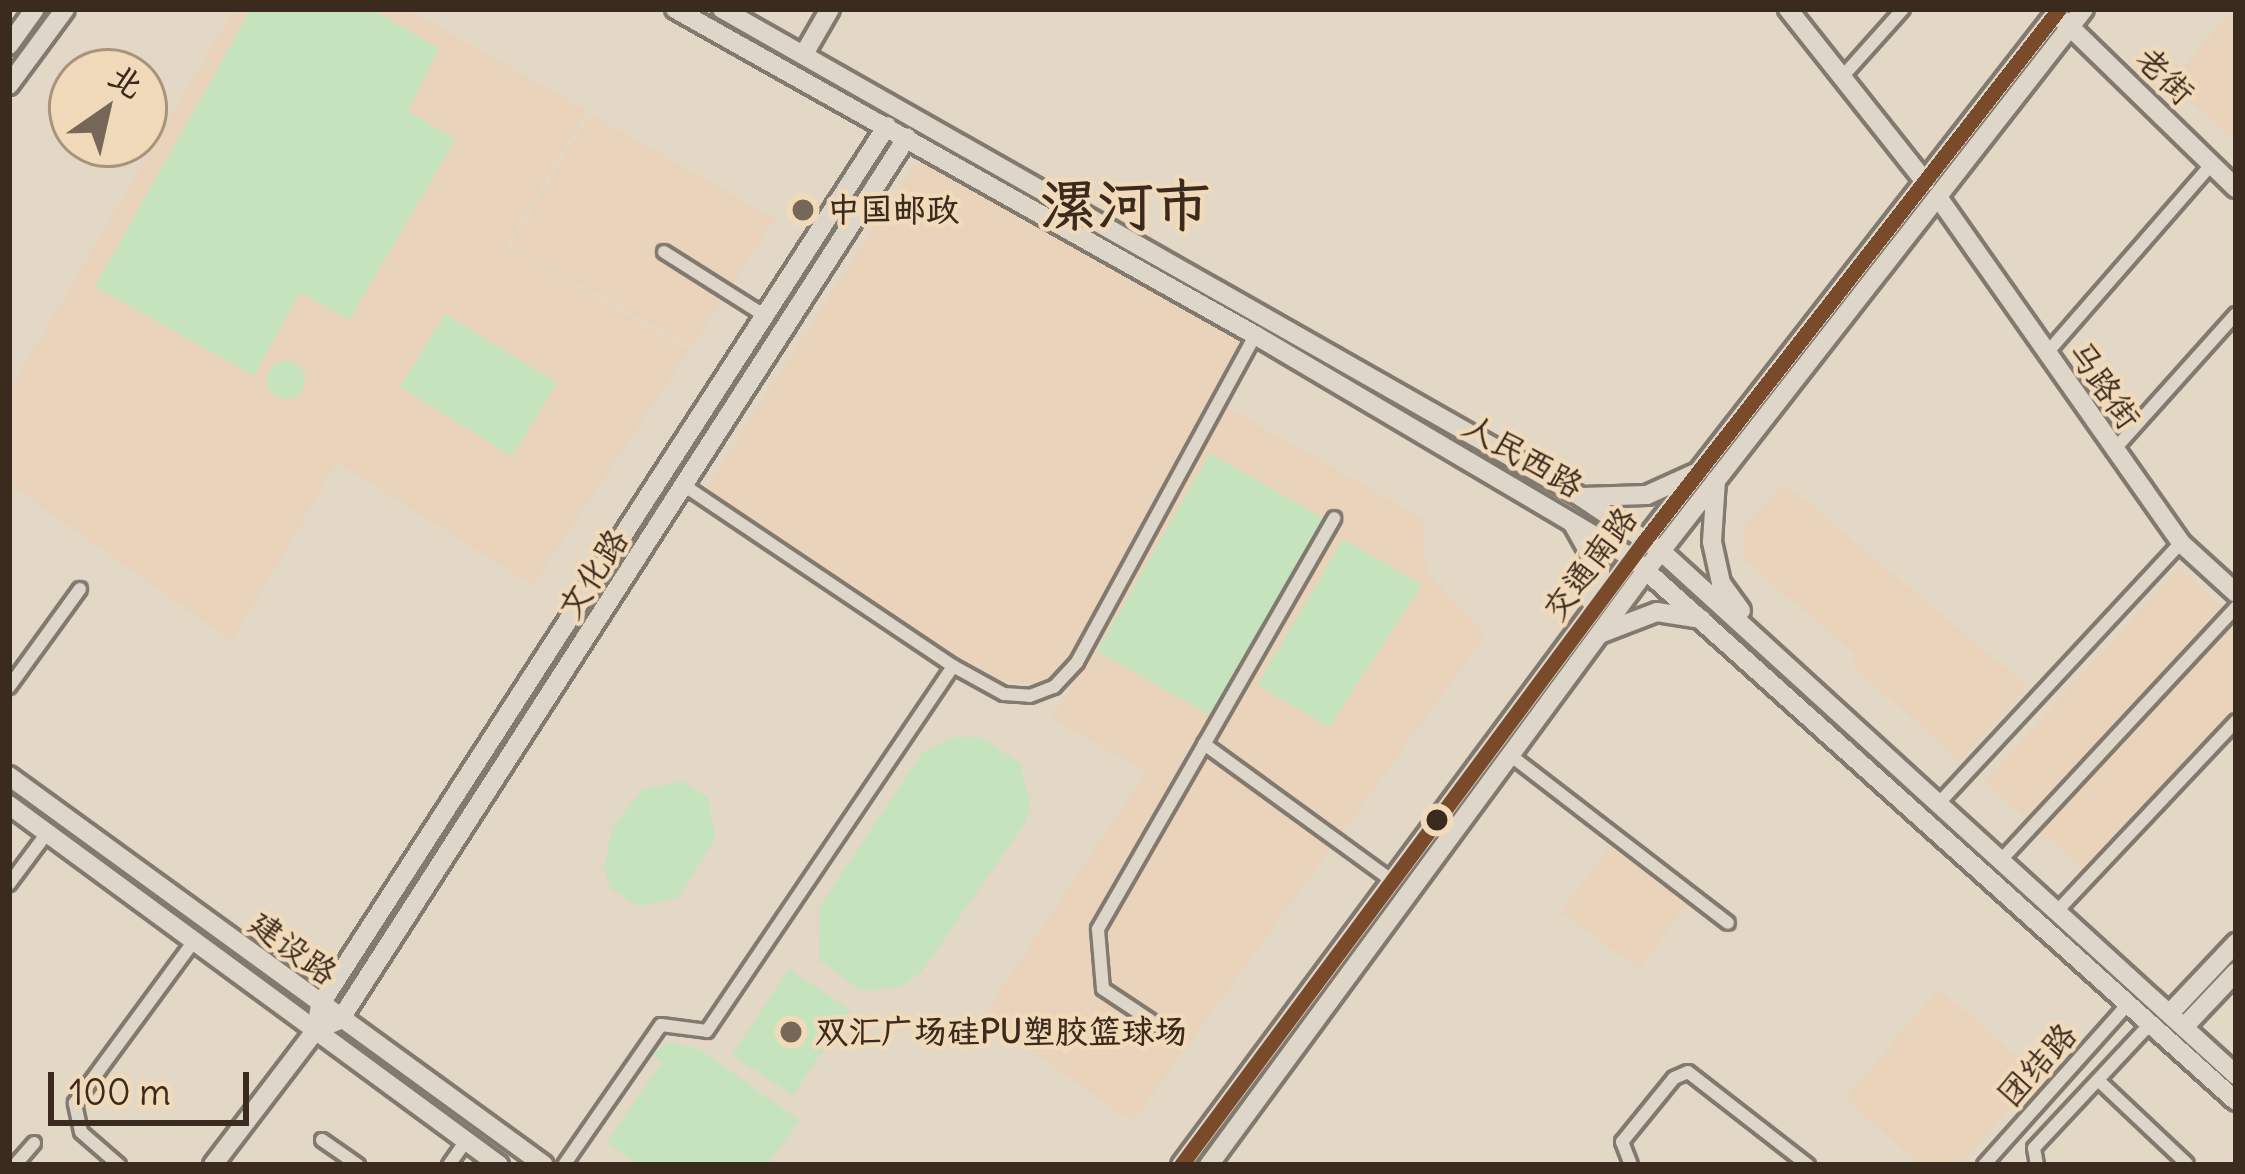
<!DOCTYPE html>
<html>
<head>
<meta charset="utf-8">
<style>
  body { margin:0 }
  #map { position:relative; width:2245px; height:1174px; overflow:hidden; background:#e3d7c6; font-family:Delius,"LXGW WenKai TC",sans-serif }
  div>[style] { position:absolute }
  .built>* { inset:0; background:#ead3bb }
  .green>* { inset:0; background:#c5e3bd }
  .round { border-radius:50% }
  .roads { filter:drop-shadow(3px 0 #82796f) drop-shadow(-3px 0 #82796f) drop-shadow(0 3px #82796f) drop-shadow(0 -3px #82796f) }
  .street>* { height:12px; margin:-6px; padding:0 6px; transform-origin:6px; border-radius:6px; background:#dfd6ca }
  .secondary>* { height:18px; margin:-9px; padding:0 9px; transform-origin:9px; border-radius:9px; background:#dfd6ca }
  .bus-1>* { height:15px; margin:-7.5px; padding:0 7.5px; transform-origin:7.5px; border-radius:7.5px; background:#7a4b2a }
  .dots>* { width:33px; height:33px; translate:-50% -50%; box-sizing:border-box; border:6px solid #f0dab9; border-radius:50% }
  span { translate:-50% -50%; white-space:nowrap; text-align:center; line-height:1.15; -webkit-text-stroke:9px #f0dab9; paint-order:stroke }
  .street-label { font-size:33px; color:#3b2a1e }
  .poi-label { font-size:33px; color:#3b2a1e; font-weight:700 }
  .left { translate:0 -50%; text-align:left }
  .town-label { font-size:57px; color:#3b2a1e; font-weight:700 }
  .frame { position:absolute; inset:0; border:12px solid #3b2a1e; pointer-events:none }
  .north { position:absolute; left:48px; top:48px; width:120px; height:120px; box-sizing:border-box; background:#f0dab9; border:3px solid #a8947b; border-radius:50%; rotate:34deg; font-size:33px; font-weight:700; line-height:48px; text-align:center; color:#3b2a1e }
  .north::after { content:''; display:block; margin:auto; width:42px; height:54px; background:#766759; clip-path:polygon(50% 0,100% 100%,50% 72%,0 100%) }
  .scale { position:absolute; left:48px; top:1072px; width:201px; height:54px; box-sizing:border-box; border:6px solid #3b2a1e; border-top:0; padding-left:15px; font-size:36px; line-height:42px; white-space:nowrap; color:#3b2a1e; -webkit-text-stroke:9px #f0dab9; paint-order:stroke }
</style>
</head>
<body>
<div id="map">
  <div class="built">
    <div style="clip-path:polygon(234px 9px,407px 9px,587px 111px,506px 246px,689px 350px,532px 585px,337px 462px,232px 641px,9px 484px,9px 392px)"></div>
    <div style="clip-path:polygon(2234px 9px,2236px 9px,2236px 142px,2169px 83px)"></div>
    <div style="clip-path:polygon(590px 114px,775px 219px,691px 347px,510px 245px)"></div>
    <div style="clip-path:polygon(920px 157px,1244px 344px,1068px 667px,1037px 685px,986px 677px,705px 490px)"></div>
    <div style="clip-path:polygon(1226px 407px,1422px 518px,1426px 571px,1486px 634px,1132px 1122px,983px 1016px,1147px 772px,1052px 719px)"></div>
    <div style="clip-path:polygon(1785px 484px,2027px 686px,1960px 761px,1851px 664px,1857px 656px,1744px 559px,1744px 527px)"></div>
    <div style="clip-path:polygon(2179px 568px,2236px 620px,2236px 712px,2086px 872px,1985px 781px)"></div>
    <div style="clip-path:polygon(1610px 846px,1687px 903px,1639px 969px,1561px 912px)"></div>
    <div style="clip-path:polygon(1939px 989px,2038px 1075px,1961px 1165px,1921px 1165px,1845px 1099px)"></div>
  </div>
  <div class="green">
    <div style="clip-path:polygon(251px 9px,371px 9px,439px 48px,408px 111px,455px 140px,349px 320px,300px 292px,254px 376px,95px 286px)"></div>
    <div style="clip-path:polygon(445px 314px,557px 383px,512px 456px,400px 387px)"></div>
    <div class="round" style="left:267px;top:361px;width:38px;height:38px"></div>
    <div style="clip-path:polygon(1210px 453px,1324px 519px,1211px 716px,1097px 651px)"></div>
    <div style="clip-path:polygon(1343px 539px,1422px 585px,1329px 727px,1257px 685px)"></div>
    <div style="clip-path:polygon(954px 737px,979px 737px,1021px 764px,1030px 806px,1024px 824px,922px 971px,903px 986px,862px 991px,819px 960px,820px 906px,922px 753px)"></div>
    <div style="clip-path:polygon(683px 781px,708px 798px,715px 839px,677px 898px,638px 906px,611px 889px,604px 869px,612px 828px,643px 789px)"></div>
    <div style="clip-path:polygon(61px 824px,274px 980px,268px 988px,55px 832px)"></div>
    <div style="clip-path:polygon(789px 969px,850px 1010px,793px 1095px,732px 1055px)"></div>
    <div style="clip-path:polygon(669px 1042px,699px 1049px,799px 1120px,767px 1165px,639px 1165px,607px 1142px,662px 1062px,651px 1054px)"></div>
  </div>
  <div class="roads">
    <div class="street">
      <div style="left:1843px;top:76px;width:90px;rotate:-48.2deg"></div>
      <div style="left:664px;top:252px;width:122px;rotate:32.3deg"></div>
      <div style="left:2046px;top:354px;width:252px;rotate:-48.9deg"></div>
      <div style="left:2113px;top:451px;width:184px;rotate:-48.1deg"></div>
      <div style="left:685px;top:486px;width:323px;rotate:33.9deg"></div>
      <div style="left:953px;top:666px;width:58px;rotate:28.8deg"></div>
      <div style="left:1004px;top:694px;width:26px;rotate:4deg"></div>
      <div style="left:1030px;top:696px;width:26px;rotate:-21deg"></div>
      <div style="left:1054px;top:687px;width:34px;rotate:-47deg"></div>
      <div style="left:1077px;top:662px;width:372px;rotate:-61.4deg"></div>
      <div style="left:9px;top:687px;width:121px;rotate:-54.1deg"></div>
      <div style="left:1204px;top:744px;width:231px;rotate:36deg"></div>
      <div style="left:1510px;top:755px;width:275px;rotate:37.6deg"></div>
      <div style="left:1940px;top:802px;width:354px;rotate:-47.1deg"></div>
      <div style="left:2002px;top:859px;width:344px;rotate:-47.1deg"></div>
      <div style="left:9px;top:884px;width:64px;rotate:-53.3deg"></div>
      <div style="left:2060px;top:908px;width:257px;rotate:-46.7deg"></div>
      <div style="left:1174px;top:1036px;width:85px;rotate:-146.5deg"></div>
      <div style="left:1103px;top:989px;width:60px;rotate:-94.8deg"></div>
      <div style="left:1098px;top:929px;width:474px;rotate:-60.1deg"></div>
      <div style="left:2098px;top:1080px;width:122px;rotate:43.3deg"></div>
      <div style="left:322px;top:1140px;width:44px;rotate:34.8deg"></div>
      <div style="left:15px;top:1165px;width:29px;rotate:-49deg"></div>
      <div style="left:119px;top:1165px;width:50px;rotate:-139deg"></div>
      <div style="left:81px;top:1132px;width:30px;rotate:-102deg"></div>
      <div style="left:75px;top:1103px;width:201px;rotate:-53.7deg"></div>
      <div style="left:449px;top:1165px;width:29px;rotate:-55deg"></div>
      <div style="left:564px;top:1165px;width:170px;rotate:-55.3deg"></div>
      <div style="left:661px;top:1025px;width:46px;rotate:7.4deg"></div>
      <div style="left:707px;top:1031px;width:440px;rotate:-56deg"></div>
      <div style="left:1631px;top:1165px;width:25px;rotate:-111deg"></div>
      <div style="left:1622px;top:1142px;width:82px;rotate:-50.9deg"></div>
      <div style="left:1674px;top:1078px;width:15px;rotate:-23deg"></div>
      <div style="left:1688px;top:1072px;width:152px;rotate:37.8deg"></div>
      <div style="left:1984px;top:1165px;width:217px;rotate:-48.2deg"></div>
      <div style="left:2037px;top:1165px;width:17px;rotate:-100deg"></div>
      <div style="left:2034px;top:1148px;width:173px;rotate:-46.9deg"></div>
    </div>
    <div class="secondary">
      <div style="left:675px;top:9px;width:665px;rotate:29.34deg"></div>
      <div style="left:1255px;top:335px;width:438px;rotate:30.6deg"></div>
      <div style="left:1632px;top:558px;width:812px;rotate:41.96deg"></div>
      <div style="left:722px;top:9px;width:988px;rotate:29.6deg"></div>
      <div style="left:1581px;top:497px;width:97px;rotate:34deg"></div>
      <div style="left:1661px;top:551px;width:778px;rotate:42.34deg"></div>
      <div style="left:1788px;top:9px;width:221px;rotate:51.6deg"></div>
      <div style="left:2063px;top:20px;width:241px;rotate:44.2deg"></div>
      <div style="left:9px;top:45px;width:44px;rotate:-54.2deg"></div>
      <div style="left:804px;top:54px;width:52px;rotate:-60deg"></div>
      <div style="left:9px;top:85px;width:94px;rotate:-53.6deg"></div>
      <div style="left:1938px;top:197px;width:423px;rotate:54.9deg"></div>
      <div style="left:2181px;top:543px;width:74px;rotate:42.3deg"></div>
      <div style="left:1716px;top:480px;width:62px;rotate:93.7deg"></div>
      <div style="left:1712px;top:542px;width:42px;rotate:77.6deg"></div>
      <div style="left:1721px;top:583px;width:34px;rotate:54deg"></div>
      <div style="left:1582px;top:497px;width:65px;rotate:-1.8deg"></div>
      <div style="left:1647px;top:495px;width:51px;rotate:-24.5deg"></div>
      <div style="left:1573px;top:524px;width:55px;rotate:60.6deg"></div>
      <div style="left:1600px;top:572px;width:31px;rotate:107deg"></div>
      <div style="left:1602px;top:633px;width:59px;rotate:-20.9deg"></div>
      <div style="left:1657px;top:612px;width:45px;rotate:9deg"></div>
      <div style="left:9px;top:776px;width:661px;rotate:36.02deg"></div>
      <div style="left:9px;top:805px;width:608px;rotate:36.3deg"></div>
      <div style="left:2171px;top:1012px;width:95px;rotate:-46.7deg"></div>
      <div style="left:2185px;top:1026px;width:74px;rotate:-46.6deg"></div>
      <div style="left:316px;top:1030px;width:26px;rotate:-23deg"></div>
      <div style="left:340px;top:1020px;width:1049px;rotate:-57.29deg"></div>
      <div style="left:213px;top:1165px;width:170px;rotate:-52.7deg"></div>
      <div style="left:316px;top:1030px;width:25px;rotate:-81deg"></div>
      <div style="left:320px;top:1005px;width:1046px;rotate:-57.18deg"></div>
      <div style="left:1181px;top:1165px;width:778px;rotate:-53.41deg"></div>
      <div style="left:1645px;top:540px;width:673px;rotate:-52.06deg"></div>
      <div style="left:1209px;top:1165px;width:740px;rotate:-53.69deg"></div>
      <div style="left:1647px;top:569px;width:710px;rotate:-52.03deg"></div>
    </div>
  </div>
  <div class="bus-1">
    <div style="left:1181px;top:1165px;width:778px;rotate:-53.41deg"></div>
    <div style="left:1645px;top:540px;width:673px;rotate:-52.06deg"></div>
  </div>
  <div class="dots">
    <div style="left:803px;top:210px;background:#766759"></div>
    <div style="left:1437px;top:820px;background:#3b2a1e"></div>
    <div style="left:791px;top:1032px;background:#766759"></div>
  </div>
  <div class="street-label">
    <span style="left:2165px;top:76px;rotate:44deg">老街</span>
    <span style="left:2104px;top:385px;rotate:55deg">马路街</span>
    <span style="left:1523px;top:456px;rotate:30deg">人民西路</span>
    <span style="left:1590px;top:564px;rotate:-53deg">交通南路</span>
    <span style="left:593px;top:574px;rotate:-57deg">文化路</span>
    <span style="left:293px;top:948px;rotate:36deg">建设路</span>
    <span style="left:2037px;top:1065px;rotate:-48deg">团结路</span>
  </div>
  <div class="poi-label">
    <span class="left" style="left:827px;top:210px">中国邮政</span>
    <span class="left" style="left:815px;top:1032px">双汇广场硅PU塑胶篮球场</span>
  </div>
  <div class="town-label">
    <span style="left:1125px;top:205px">漯河市</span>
  </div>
  <div class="frame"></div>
  <div class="north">北</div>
  <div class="scale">100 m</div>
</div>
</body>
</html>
